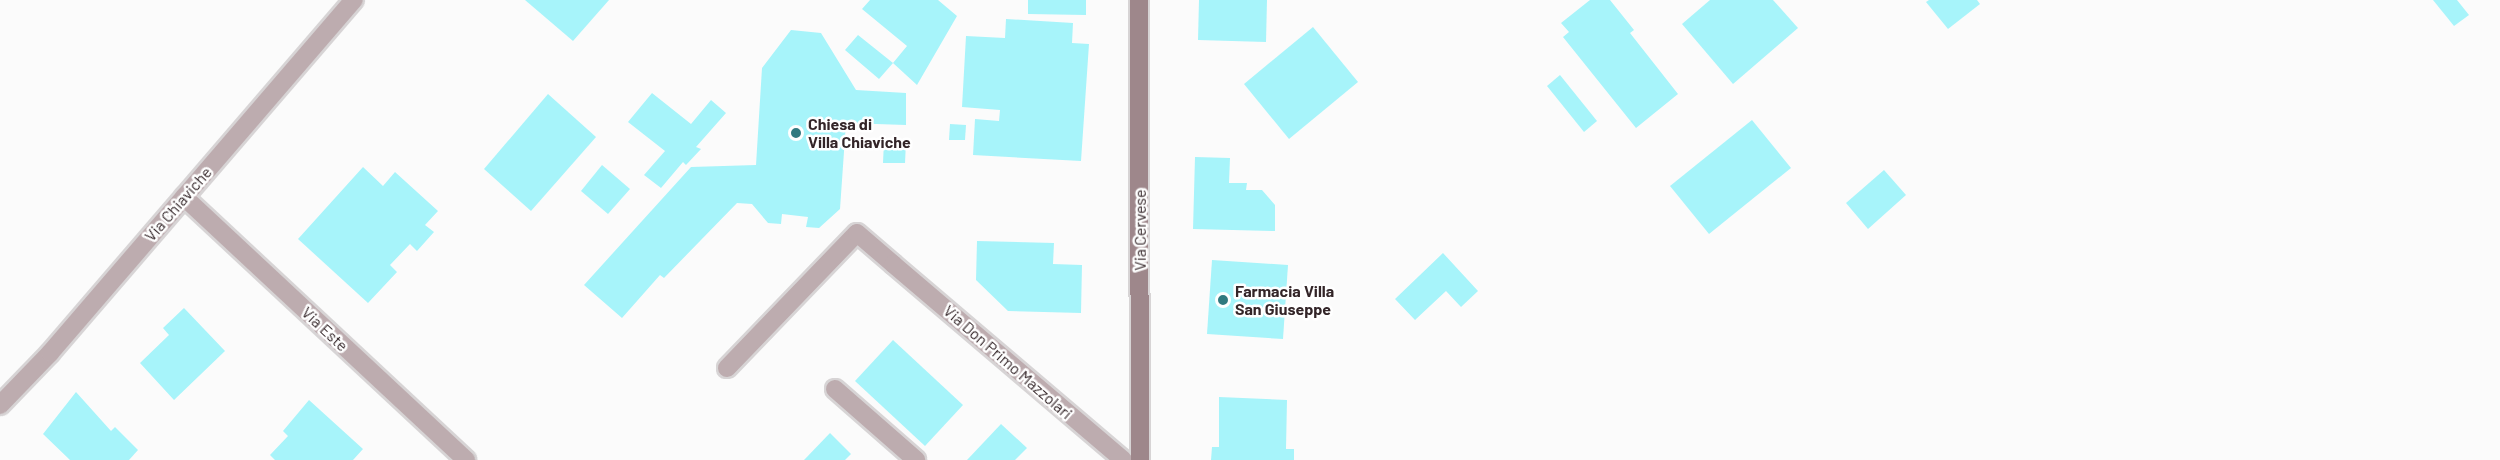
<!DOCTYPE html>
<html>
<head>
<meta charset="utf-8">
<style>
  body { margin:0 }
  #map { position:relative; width:2500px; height:460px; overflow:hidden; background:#fbfbfb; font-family:Barlow,sans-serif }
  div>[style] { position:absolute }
  .building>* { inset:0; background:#a7f4fa }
  .roads { filter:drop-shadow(2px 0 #d7d4d5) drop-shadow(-2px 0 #d7d4d5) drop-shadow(0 2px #d7d4d5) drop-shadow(0 -2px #d7d4d5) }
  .service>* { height:18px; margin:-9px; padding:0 9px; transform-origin:9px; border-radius:9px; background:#bdacaf }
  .minor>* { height:18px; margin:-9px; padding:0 9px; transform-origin:9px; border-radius:9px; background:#bdacaf }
  .secondary>* { height:18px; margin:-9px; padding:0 9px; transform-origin:9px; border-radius:9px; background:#9e878b }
  .dots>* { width:16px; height:16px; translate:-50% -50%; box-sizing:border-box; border:3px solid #fff; border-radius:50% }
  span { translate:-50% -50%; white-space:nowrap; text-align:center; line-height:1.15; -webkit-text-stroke:5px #fff; paint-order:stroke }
  .poi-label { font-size:16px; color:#332528; font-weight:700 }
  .left { translate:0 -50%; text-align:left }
  .street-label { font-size:16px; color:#332528 }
</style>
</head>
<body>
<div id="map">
  <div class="building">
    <div style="clip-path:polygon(525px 0,609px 0,573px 41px)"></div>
    <div style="clip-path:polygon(870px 0,938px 0,957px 16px,917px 85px,893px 63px,879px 79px,845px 50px,858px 35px,893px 63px,907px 46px,862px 9px)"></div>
    <div style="clip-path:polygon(1028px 0,1086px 0,1086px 15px,1028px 14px)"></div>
    <div style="clip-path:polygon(1199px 0,1267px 0,1266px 42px,1198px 40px)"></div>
    <div style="clip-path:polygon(1590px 0,1610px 0,1634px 30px,1630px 33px,1678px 94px,1636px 128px,1563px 37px,1569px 32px,1561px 23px)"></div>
    <div style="clip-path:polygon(1710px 0,1773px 0,1798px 28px,1733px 84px,1682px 24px)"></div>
    <div style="clip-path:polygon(1929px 0,1977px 0,1980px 4px,1948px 29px,1926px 2px)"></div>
    <div style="clip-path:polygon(2433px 0,2457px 0,2469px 15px,2454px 26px)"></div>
    <div style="clip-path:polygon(1006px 19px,1073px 23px,1072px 43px,1089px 44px,1081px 161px,973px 155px,975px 119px,999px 121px,1000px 110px,962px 107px,966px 36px,1005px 38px)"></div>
    <div style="clip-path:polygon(1313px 27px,1358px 82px,1289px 139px,1244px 84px)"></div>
    <div style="clip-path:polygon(791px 30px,821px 33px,856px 90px,906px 93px,906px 125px,846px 123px,840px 209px,819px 228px,806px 227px,808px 217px,782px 214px,781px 224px,768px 223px,752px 204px,737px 203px,664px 278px,660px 275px,622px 318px,584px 285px,691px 167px,756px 165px,762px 68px)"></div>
    <div style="clip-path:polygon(1560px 75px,1597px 121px,1584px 132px,1547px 86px)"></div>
    <div style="clip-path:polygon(652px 93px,691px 124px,711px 100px,726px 113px,696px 147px,701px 149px,686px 165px,683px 162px,661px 188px,644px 175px,665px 151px,628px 122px)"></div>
    <div style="clip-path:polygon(548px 94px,596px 137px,531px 211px,484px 169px)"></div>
    <div style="clip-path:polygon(1752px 120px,1791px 168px,1709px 234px,1670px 186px)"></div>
    <div style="clip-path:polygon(950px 124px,966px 125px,965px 140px,949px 140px)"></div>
    <div style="clip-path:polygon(884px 141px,906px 142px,905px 163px,883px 163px)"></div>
    <div style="clip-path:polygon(1195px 157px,1230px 158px,1229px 183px,1247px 183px,1246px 190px,1262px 190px,1275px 205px,1275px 231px,1193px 229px)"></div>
    <div style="clip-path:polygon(602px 165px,630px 189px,608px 214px,581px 191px)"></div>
    <div style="clip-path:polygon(363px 167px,383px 186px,395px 172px,438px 211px,425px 225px,434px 232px,417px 251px,410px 244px,390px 265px,397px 272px,368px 303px,298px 239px)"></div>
    <div style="clip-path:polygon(1884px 170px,1906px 195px,1868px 229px,1846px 203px)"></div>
    <div style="clip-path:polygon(977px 241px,1054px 243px,1053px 264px,1082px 265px,1081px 313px,1008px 311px,976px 280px)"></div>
    <div style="clip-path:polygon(1443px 253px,1478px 291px,1461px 307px,1446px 291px,1415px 320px,1395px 299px)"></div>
    <div style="clip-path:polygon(1212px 260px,1288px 265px,1283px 339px,1207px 334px)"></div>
    <div style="clip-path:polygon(184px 308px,225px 351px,174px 400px,140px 363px,169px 335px,163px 328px)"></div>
    <div style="clip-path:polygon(893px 340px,963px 405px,925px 446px,855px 381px)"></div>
    <div style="clip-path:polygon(76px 392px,111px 431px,115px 427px,138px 450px,129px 460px,70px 460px,43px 434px)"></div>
    <div style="clip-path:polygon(1219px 397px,1287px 400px,1286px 449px,1294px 449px,1294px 460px,1211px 460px,1212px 447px,1219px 447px)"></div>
    <div style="clip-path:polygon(309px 400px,363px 449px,353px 460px,275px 460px,270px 455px,288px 436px,283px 431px)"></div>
    <div style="clip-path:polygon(1001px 424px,1027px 448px,1015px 460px,967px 460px)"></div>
    <div style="clip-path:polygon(830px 433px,851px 454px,845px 460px,804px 460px)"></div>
  </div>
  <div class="roads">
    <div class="service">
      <div style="left:727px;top:368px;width:187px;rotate:-46.1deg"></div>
      <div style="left:857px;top:233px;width:48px;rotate:40.7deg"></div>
    </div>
    <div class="minor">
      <div style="left:184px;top:197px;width:386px;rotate:43deg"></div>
      <div style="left:893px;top:264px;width:302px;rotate:40.4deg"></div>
      <div style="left:835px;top:389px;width:108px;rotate:41.2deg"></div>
      <div style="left:0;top:405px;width:72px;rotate:-46.1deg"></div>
      <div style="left:50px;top:353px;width:466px;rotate:-49.3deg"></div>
    </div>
    <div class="secondary">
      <div style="left:1139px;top:0;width:460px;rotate:89.9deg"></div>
    </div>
  </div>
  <div class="dots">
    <div style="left:796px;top:133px;background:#30797f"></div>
    <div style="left:1223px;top:300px;background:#30797f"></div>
  </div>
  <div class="poi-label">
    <span class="left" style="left:808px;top:133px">Chiesa di<br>Villa Chiaviche</span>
    <span class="left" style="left:1235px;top:300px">Farmacia Villa<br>San Giuseppe</span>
  </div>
  <div class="street-label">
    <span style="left:178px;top:204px;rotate:-49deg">Via Chiaviche</span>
    <span style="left:1140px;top:230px;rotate:-90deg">Via Cervese</span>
    <span style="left:325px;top:329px;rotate:43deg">Via Este</span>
    <span style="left:1008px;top:362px;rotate:41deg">Via Don Primo Mazzolari</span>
  </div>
</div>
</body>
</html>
